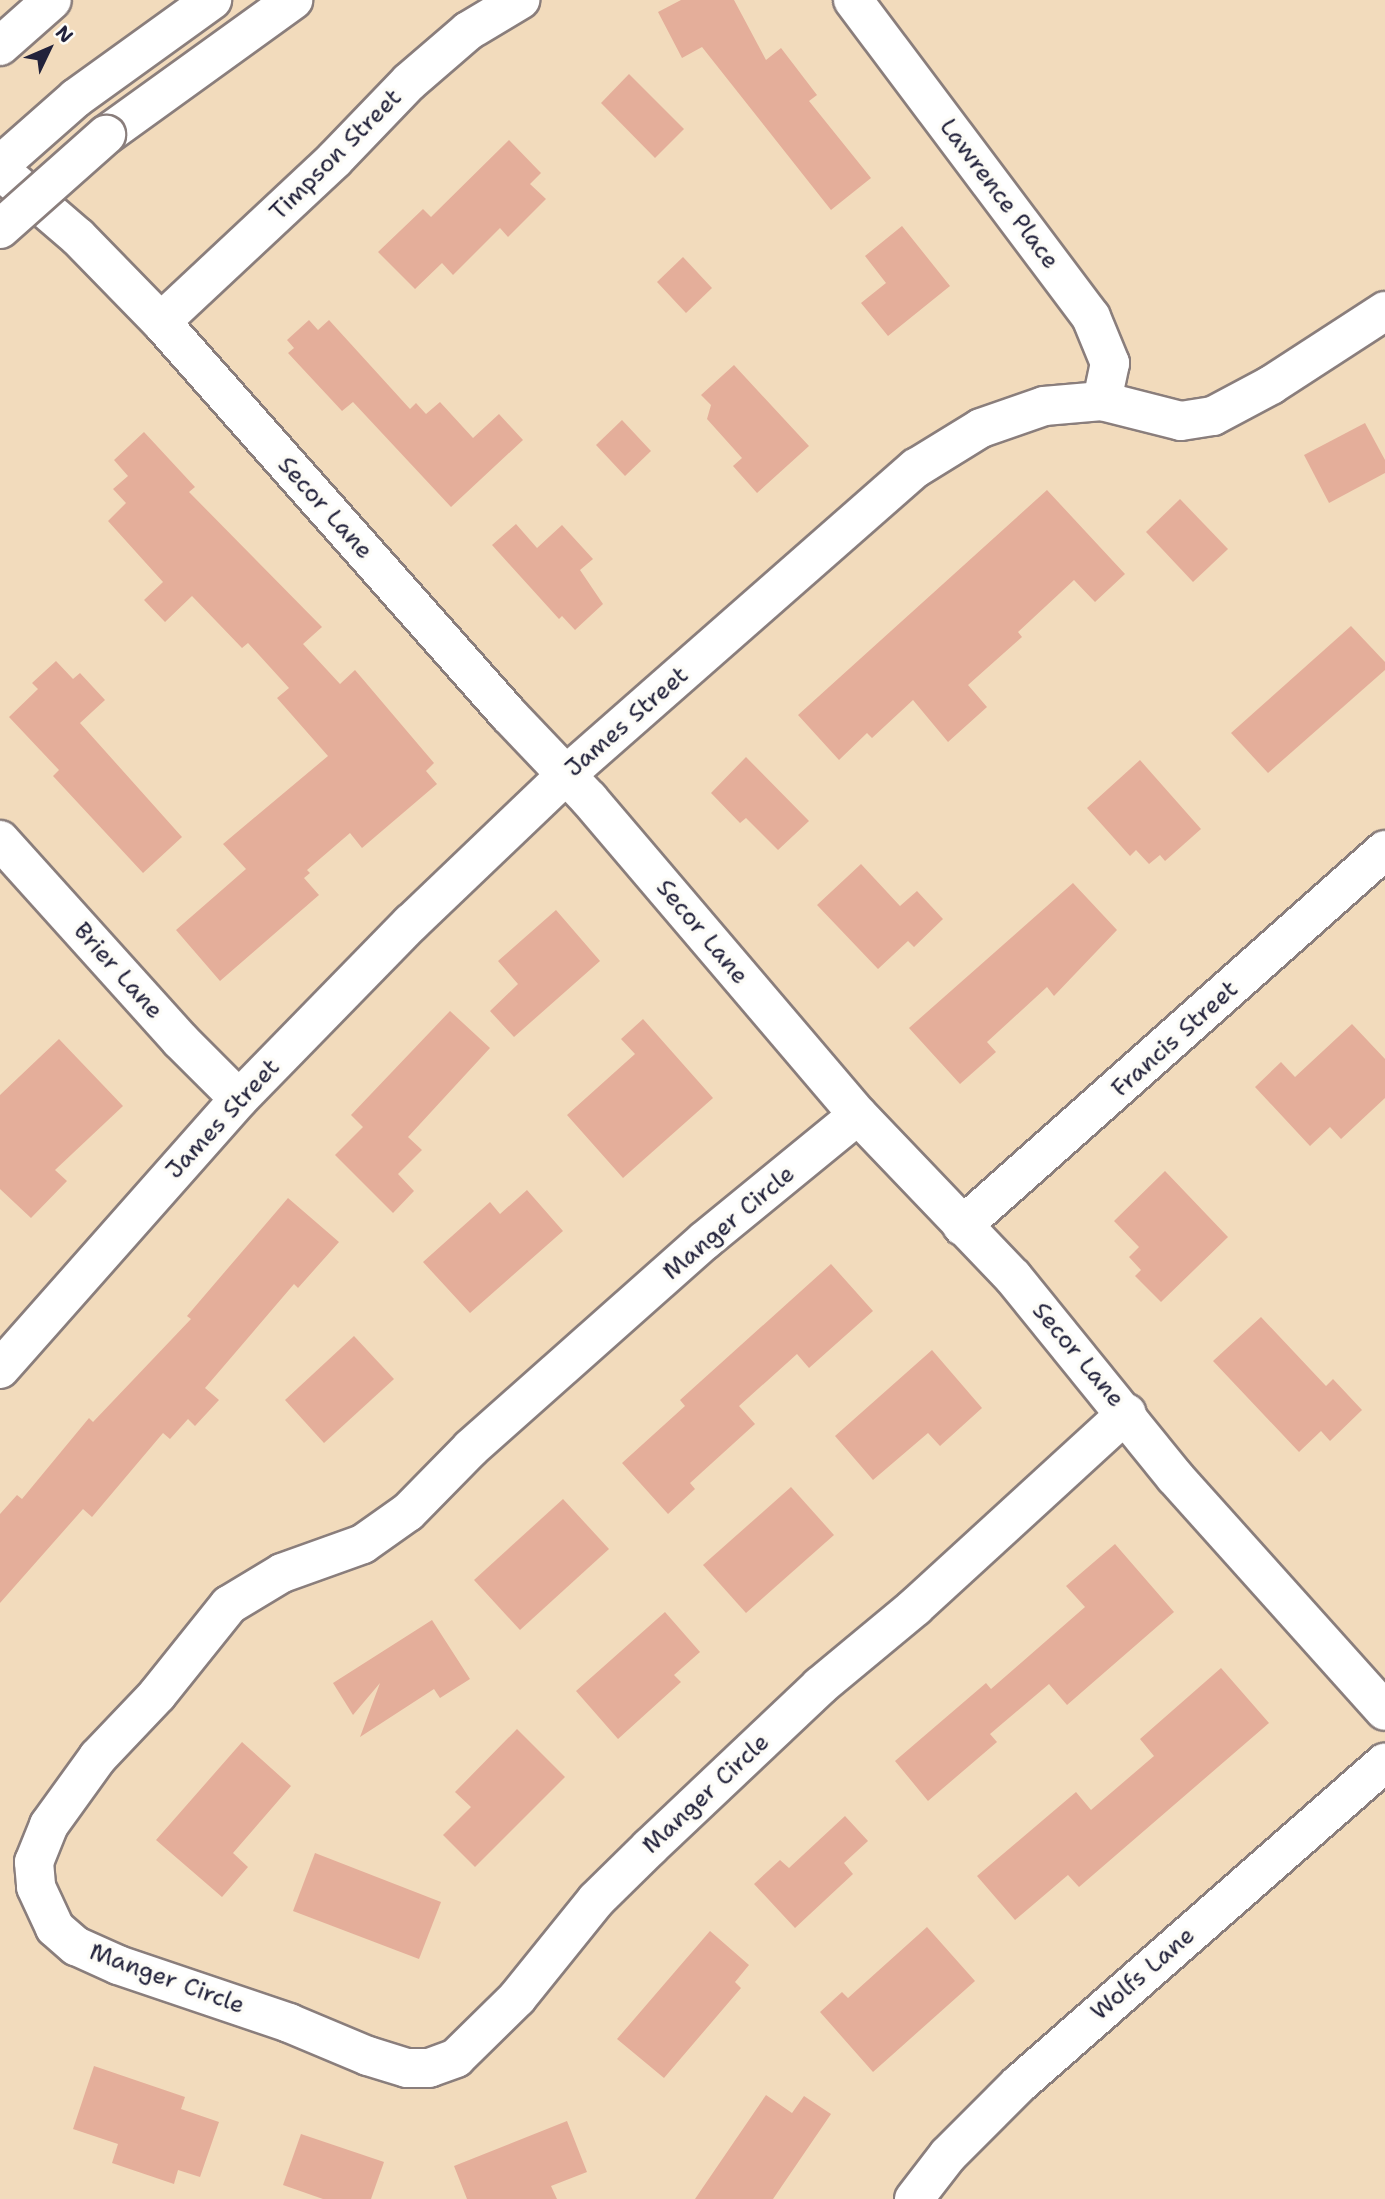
<!DOCTYPE html>
<html>
<head>
<meta charset="utf-8">
<style>
  body { margin:0 }
  #map { position:relative; width:1385px; height:2199px; overflow:hidden; background:#f2dbbc; font-family:"Shantell Sans",sans-serif }
  div>[style] { position:absolute }
  .building>* { inset:0; background:#e4ae9a }
  .roads { filter:drop-shadow(2px 0 #8a7e7c) drop-shadow(-2px 0 #8a7e7c) drop-shadow(0 2px #8a7e7c) drop-shadow(0 -2px #8a7e7c) }
  .minor>* { height:38px; margin:-19px; padding:0 19px; transform-origin:19px; border-radius:19px; background:#fff }
  .highway>* { height:38px; margin:-19px; padding:0 19px; transform-origin:19px; border-radius:19px; background:#fff }
  .bridges { filter:drop-shadow(2px 0 #8a7e7c) drop-shadow(-2px 0 #8a7e7c) drop-shadow(0 2px #8a7e7c) drop-shadow(0 -2px #8a7e7c) }
  .highway-bridge>* { height:38px; margin:-19px; padding:0 19px; transform-origin:19px; border-radius:19px; background:#fff }
  span { translate:-50% -50%; white-space:nowrap; text-align:center; line-height:1.15; -webkit-text-stroke:7px #fdfcf7; paint-order:stroke }
  .street-label { font-size:24px; color:#22223b }
  .north { position:absolute; left:14px; top:14px; width:70px; height:70px; -webkit-text-stroke:5px #fdfcf7; paint-order:stroke; rotate:46deg; font-size:19px; font-weight:700; line-height:28px; text-align:center; color:#22223b }
  .north::after { content:''; display:block; margin:auto; width:24px; height:32px; background:#22223b; clip-path:polygon(50% 0,100% 100%,50% 72%,0 100%) }
</style>
</head>
<body>
<div id="map">
  <div class="building">
    <div style="clip-path:polygon(681px 0,734px 0,766px 60px,781px 48px,817px 95px,809px 101px,871px 178px,831px 210px,702px 47px,682px 58px,658px 12px)"></div>
    <div style="clip-path:polygon(629px 74px,684px 129px,655px 158px,601px 103px)"></div>
    <div style="clip-path:polygon(509px 140px,541px 173px,530px 184px,546px 199px,508px 237px,500px 228px,453px 275px,442px 263px,415px 289px,378px 252px,423px 209px,431px 217px)"></div>
    <div style="clip-path:polygon(902px 226px,950px 286px,888px 336px,861px 303px,886px 283px,865px 256px)"></div>
    <div style="clip-path:polygon(683px 257px,712px 288px,686px 313px,657px 282px)"></div>
    <div style="clip-path:polygon(309px 320px,318px 330px,329px 320px,410px 409px,416px 403px,426px 414px,440px 402px,473px 438px,499px 414px,523px 440px,451px 507px,353px 402px,342px 411px,288px 353px,294px 348px,287px 340px)"></div>
    <div style="clip-path:polygon(734px 365px,809px 446px,757px 493px,733px 466px,742px 458px,707px 419px,711px 405px,701px 395px)"></div>
    <div style="clip-path:polygon(622px 420px,651px 451px,625px 476px,596px 445px)"></div>
    <div style="clip-path:polygon(1365px 423px,1385px 460px,1385px 473px,1329px 503px,1304px 455px)"></div>
    <div style="clip-path:polygon(144px 432px,195px 487px,189px 492px,322px 627px,303px 644px,340px 684px,355px 670px,434px 763px,426px 771px,437px 784px,362px 848px,350px 833px,307px 870px,310px 873px,304px 878px,319px 895px,220px 981px,176px 930px,246px 869px,223px 844px,328px 756px,277px 698px,289px 688px,248px 643px,242px 648px,192px 596px,165px 622px,144px 600px,163px 582px,108px 521px,126px 503px,113px 489px,128px 476px,114px 460px)"></div>
    <div style="clip-path:polygon(1047px 490px,1125px 574px,1095px 602px,1074px 580px,1018px 632px,1022px 637px,968px 685px,987px 707px,948px 742px,913px 700px,872px 738px,867px 733px,839px 760px,798px 715px)"></div>
    <div style="clip-path:polygon(1180px 499px,1228px 549px,1193px 582px,1146px 532px)"></div>
    <div style="clip-path:polygon(516px 524px,537px 548px,562px 525px,593px 559px,580px 570px,603px 604px,575px 630px,562px 616px,559px 619px,492px 545px)"></div>
    <div style="clip-path:polygon(1351px 626px,1385px 662px,1385px 670px,1268px 773px,1231px 733px)"></div>
    <div style="clip-path:polygon(56px 661px,73px 679px,80px 673px,105px 700px,80px 723px,182px 837px,143px 873px,53px 776px,59px 770px,9px 717px,38px 689px,32px 683px)"></div>
    <div style="clip-path:polygon(746px 757px,809px 821px,778px 850px,746px 818px,740px 823px,711px 793px)"></div>
    <div style="clip-path:polygon(1140px 760px,1201px 829px,1165px 861px,1160px 855px,1149px 864px,1136px 850px,1130px 856px,1087px 808px)"></div>
    <div style="clip-path:polygon(861px 864px,900px 906px,917px 891px,943px 919px,914px 947px,908px 941px,878px 969px,817px 905px)"></div>
    <div style="clip-path:polygon(1073px 883px,1117px 930px,1054px 996px,1047px 987px,987px 1042px,996px 1052px,960px 1084px,909px 1028px)"></div>
    <div style="clip-path:polygon(556px 910px,600px 961px,514px 1037px,490px 1011px,518px 984px,498px 961px)"></div>
    <div style="clip-path:polygon(450px 1011px,490px 1048px,408px 1137px,422px 1150px,398px 1174px,414px 1191px,393px 1213px,335px 1155px,363px 1127px,351px 1115px)"></div>
    <div style="clip-path:polygon(643px 1019px,713px 1098px,623px 1178px,567px 1115px,635px 1054px,621px 1039px)"></div>
    <div style="clip-path:polygon(1352px 1024px,1385px 1059px,1385px 1098px,1341px 1139px,1330px 1127px,1310px 1146px,1255px 1087px,1281px 1062px,1295px 1077px)"></div>
    <div style="clip-path:polygon(59px 1039px,123px 1106px,55px 1170px,67px 1181px,31px 1218px,0 1189px,0 1095px)"></div>
    <div style="clip-path:polygon(1165px 1171px,1228px 1237px,1161px 1302px,1135px 1276px,1141px 1270px,1129px 1257px,1139px 1247px,1114px 1221px)"></div>
    <div style="clip-path:polygon(527px 1190px,563px 1231px,470px 1313px,423px 1262px,490px 1202px,500px 1214px)"></div>
    <div style="clip-path:polygon(288px 1198px,339px 1242px,298px 1288px,294px 1284px,205px 1388px,219px 1400px,195px 1426px,188px 1419px,170px 1439px,163px 1433px,92px 1517px,83px 1509px,0 1603px,0 1514px,17px 1495px,22px 1499px,89px 1418px,93px 1422px,191px 1319px,187px 1316px)"></div>
    <div style="clip-path:polygon(831px 1264px,873px 1311px,809px 1368px,797px 1354px,739px 1406px,755px 1424px,690px 1483px,695px 1489px,668px 1514px,622px 1463px,685px 1406px,680px 1400px)"></div>
    <div style="clip-path:polygon(1261px 1317px,1326px 1386px,1333px 1379px,1362px 1410px,1330px 1441px,1321px 1431px,1299px 1452px,1213px 1361px)"></div>
    <div style="clip-path:polygon(354px 1336px,394px 1379px,324px 1443px,285px 1400px)"></div>
    <div style="clip-path:polygon(932px 1350px,982px 1408px,940px 1446px,928px 1433px,873px 1480px,835px 1436px)"></div>
    <div style="clip-path:polygon(791px 1487px,834px 1535px,746px 1613px,703px 1565px)"></div>
    <div style="clip-path:polygon(563px 1499px,609px 1549px,520px 1630px,474px 1580px)"></div>
    <div style="clip-path:polygon(1115px 1544px,1174px 1612px,1067px 1705px,1049px 1684px,990px 1734px,997px 1742px,928px 1801px,895px 1761px,986px 1683px,991px 1689px,1085px 1607px,1066px 1586px)"></div>
    <div style="clip-path:polygon(665px 1612px,700px 1652px,674px 1675px,681px 1682px,618px 1739px,576px 1691px)"></div>
    <div style="clip-path:polygon(432px 1620px,470px 1679px,440px 1698px,434px 1689px,360px 1737px,380px 1683px,353px 1715px,333px 1683px)"></div>
    <div style="clip-path:polygon(1221px 1668px,1269px 1723px,1079px 1887px,1068px 1875px,1015px 1920px,977px 1876px,1076px 1792px,1091px 1810px,1154px 1756px,1140px 1739px)"></div>
    <div style="clip-path:polygon(517px 1729px,565px 1777px,475px 1867px,443px 1835px,471px 1807px,455px 1792px)"></div>
    <div style="clip-path:polygon(242px 1742px,291px 1786px,233px 1853px,248px 1867px,222px 1897px,156px 1840px)"></div>
    <div style="clip-path:polygon(845px 1816px,868px 1841px,844px 1863px,853px 1874px,795px 1928px,754px 1884px,780px 1860px,789px 1868px)"></div>
    <div style="clip-path:polygon(315px 1853px,441px 1902px,419px 1959px,293px 1911px)"></div>
    <div style="clip-path:polygon(927px 1927px,975px 1981px,873px 2072px,820px 2012px,842px 1992px,848px 1998px)"></div>
    <div style="clip-path:polygon(710px 1931px,749px 1965px,735px 1982px,741px 1988px,664px 2078px,617px 2039px)"></div>
    <div style="clip-path:polygon(94px 2066px,185px 2097px,181px 2109px,219px 2122px,200px 2177px,178px 2170px,174px 2184px,112px 2163px,118px 2144px,73px 2129px)"></div>
    <div style="clip-path:polygon(766px 2095px,792px 2113px,804px 2096px,831px 2114px,773px 2199px,695px 2199px)"></div>
    <div style="clip-path:polygon(567px 2121px,587px 2172px,551px 2186px,557px 2199px,467px 2199px,454px 2166px)"></div>
    <div style="clip-path:polygon(301px 2134px,384px 2162px,371px 2199px,323px 2199px,283px 2185px)"></div>
  </div>
  <div class="roads">
    <div class="minor">
      <div style="left:853px;top:0;width:396px;rotate:53.1deg"></div>
      <div style="left:1091px;top:317px;width:50px;rotate:67.6deg"></div>
      <div style="left:1110px;top:363px;width:39px;rotate:102deg"></div>
      <div style="left:0;top:46px;width:69px;rotate:-41.5deg"></div>
      <div style="left:0;top:170px;width:103px;rotate:40.7deg"></div>
      <div style="left:78px;top:237px;width:119px;rotate:45.7deg"></div>
      <div style="left:161px;top:322px;width:525px;rotate:48.48deg"></div>
      <div style="left:509px;top:715px;width:116px;rotate:46.4deg"></div>
      <div style="left:589px;top:799px;width:415px;rotate:49.6deg"></div>
      <div style="left:858px;top:1115px;width:224px;rotate:46.3deg"></div>
      <div style="left:1013px;top:1277px;width:257px;rotate:51deg"></div>
      <div style="left:1175px;top:1477px;width:314px;rotate:48.1deg"></div>
      <div style="left:161px;top:322px;width:237px;rotate:-43.1deg"></div>
      <div style="left:334px;top:160px;width:108px;rotate:-46.1deg"></div>
      <div style="left:409px;top:82px;width:78px;rotate:-40.8deg"></div>
      <div style="left:468px;top:31px;width:61px;rotate:-30.8deg"></div>
      <div style="left:0;top:840px;width:269px;rotate:48deg"></div>
      <div style="left:180px;top:1040px;width:83px;rotate:45deg"></div>
      <div style="left:858px;top:1115px;width:199px;rotate:140.7deg"></div>
      <div style="left:704px;top:1241px;width:312px;rotate:138.4deg"></div>
      <div style="left:471px;top:1448px;width:90px;rotate:134.5deg"></div>
      <div style="left:408px;top:1512px;width:55px;rotate:144.6deg"></div>
      <div style="left:363px;top:1544px;width:86px;rotate:160.3deg"></div>
      <div style="left:282px;top:1573px;width:62px;rotate:148.9deg"></div>
      <div style="left:229px;top:1605px;width:115px;rotate:128.7deg"></div>
      <div style="left:157px;top:1695px;width:86px;rotate:133.6deg"></div>
      <div style="left:98px;top:1757px;width:84px;rotate:125.8deg"></div>
      <div style="left:49px;top:1825px;width:40px;rotate:112deg"></div>
      <div style="left:34px;top:1862px;width:25px;rotate:85deg"></div>
      <div style="left:36px;top:1887px;width:45px;rotate:65.1deg"></div>
      <div style="left:55px;top:1928px;width:28px;rotate:41deg"></div>
      <div style="left:76px;top:1946px;width:46px;rotate:24.3deg"></div>
      <div style="left:118px;top:1965px;width:181px;rotate:18.7deg"></div>
      <div style="left:289px;top:2023px;width:86px;rotate:22.7deg"></div>
      <div style="left:368px;top:2056px;width:41px;rotate:17.1deg"></div>
      <div style="left:407px;top:2068px;width:22px"></div>
      <div style="left:429px;top:2068px;width:29px;rotate:-20deg"></div>
      <div style="left:456px;top:2058px;width:86px;rotate:-44.5deg"></div>
      <div style="left:517px;top:1998px;width:126px;rotate:-51.1deg"></div>
      <div style="left:596px;top:1900px;width:76px;rotate:-44.5deg"></div>
      <div style="left:650px;top:1847px;width:234px;rotate:-43.4deg"></div>
      <div style="left:820px;top:1686px;width:124px;rotate:-39.7deg"></div>
      <div style="left:915px;top:1607px;width:287px;rotate:-42.5deg"></div>
      <div style="left:962px;top:1226px;width:566px;rotate:-41.63deg"></div>
      <div style="left:0;top:1369px;width:361px;rotate:-48.5deg"></div>
      <div style="left:239px;top:1099px;width:246px;rotate:-45.7deg"></div>
      <div style="left:411px;top:923px;width:214px;rotate:-43.7deg"></div>
      <div style="left:566px;top:775px;width:466px;rotate:-41.3deg"></div>
      <div style="left:916px;top:468px;width:76px;rotate:-31.6deg"></div>
      <div style="left:981px;top:428px;width:67px;rotate:-19.2deg"></div>
      <div style="left:1044px;top:406px;width:58px;rotate:-4.9deg"></div>
      <div style="left:1102px;top:401px;width:81px;rotate:14.2deg"></div>
      <div style="left:1181px;top:421px;width:32px;rotate:-9deg"></div>
      <div style="left:1213px;top:416px;width:66px;rotate:-28.1deg"></div>
      <div style="left:1271px;top:385px;width:136px;rotate:-33deg"></div>
      <div style="left:914px;top:2199px;width:56px;rotate:-52.3deg"></div>
      <div style="left:948px;top:2155px;width:100px;rotate:-45deg"></div>
      <div style="left:1019px;top:2084px;width:487px;rotate:-41.3deg"></div>
    </div>
    <div class="highway">
      <div style="left:106px;top:135px;width:231px;rotate:-35.8deg"></div>
      <div style="left:0;top:165px;width:101px;rotate:-41.4deg"></div>
      <div style="left:76px;top:98px;width:168px;rotate:-35.8deg"></div>
    </div>
  </div>
  <div class="bridges">
    <div class="highway-bridge">
      <div style="left:0;top:229px;width:142px;rotate:-41.6deg"></div>
    </div>
  </div>
  <div class="street-label">
    <span style="left:336px;top:155px;rotate:-45deg">Timpson Street</span>
    <span style="left:999px;top:194px;rotate:53deg">Lawrence Place</span>
    <span style="left:325px;top:508px;rotate:48deg">Secor Lane</span>
    <span style="left:627px;top:722px;rotate:-41deg">James Street</span>
    <span style="left:702px;top:932px;rotate:50deg">Secor Lane</span>
    <span style="left:118px;top:971px;rotate:48deg">Brier Lane</span>
    <span style="left:1175px;top:1039px;rotate:-42deg">Francis Street</span>
    <span style="left:223px;top:1119px;rotate:-47deg">James Street</span>
    <span style="left:729px;top:1223px;rotate:-40deg">Manger Circle</span>
    <span style="left:1078px;top:1355px;rotate:50deg">Secor Lane</span>
    <span style="left:706px;top:1794px;rotate:-43deg">Manger Circle</span>
    <span style="left:1143px;top:1974px;rotate:-41deg">Wolfs Lane</span>
    <span style="left:167px;top:1979px;rotate:20deg">Manger Circle</span>
  </div>
  <div class="north">N</div>
</div>
</body>
</html>
